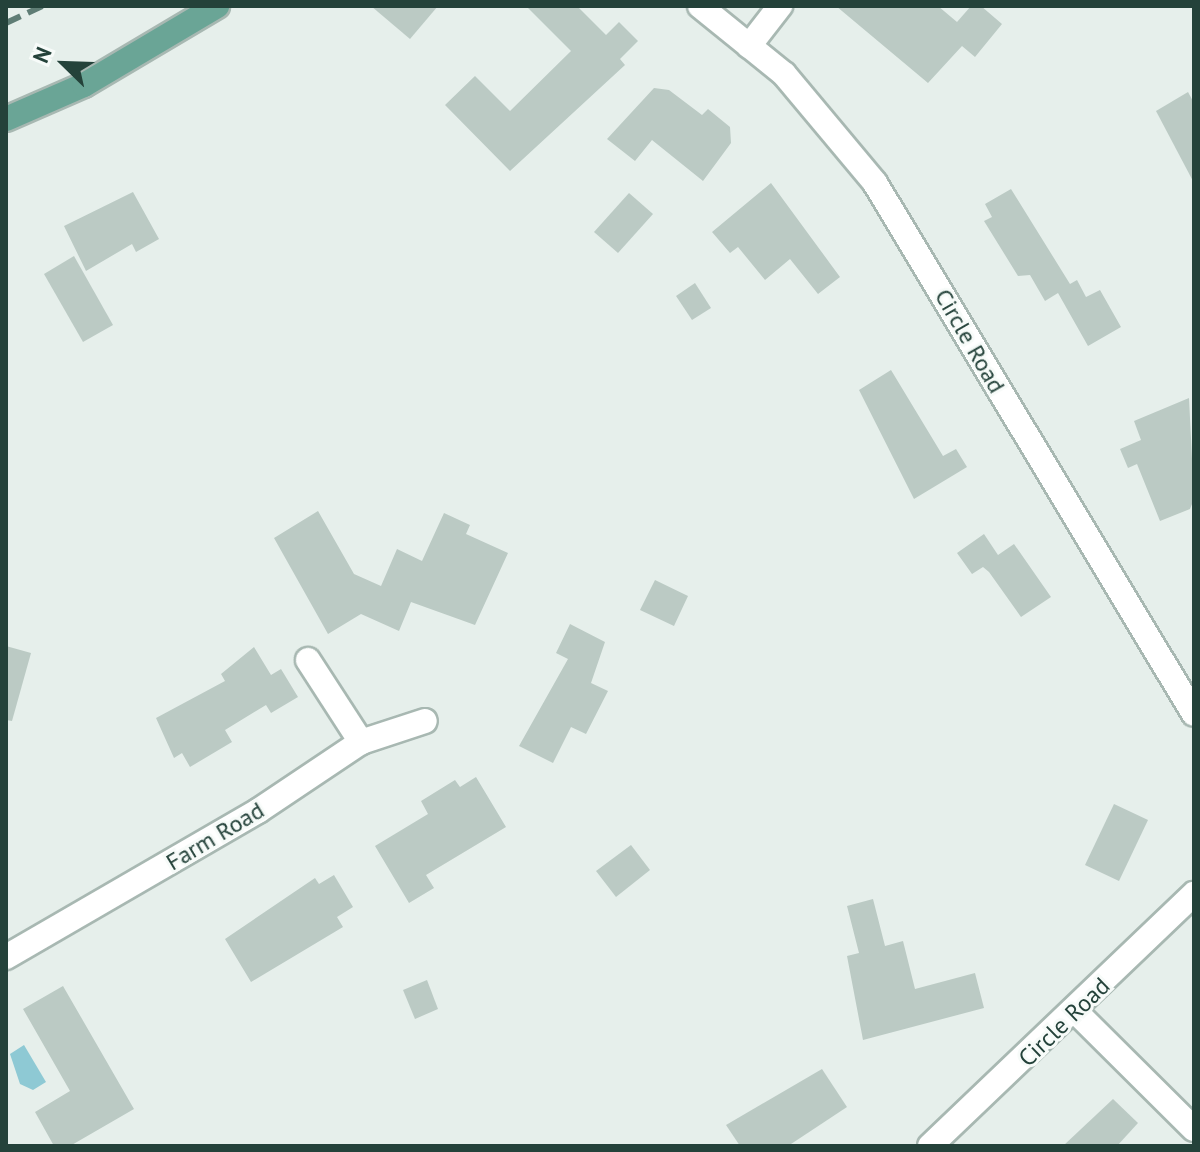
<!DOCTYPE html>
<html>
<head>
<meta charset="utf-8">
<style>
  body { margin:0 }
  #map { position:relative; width:1200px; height:1152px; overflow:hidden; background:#e6efeb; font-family:"PT Sans",sans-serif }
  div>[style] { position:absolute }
  .water>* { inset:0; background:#8ec9d4 }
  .building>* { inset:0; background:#bbcac4 }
  .roads { filter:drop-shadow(2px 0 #a8b8b2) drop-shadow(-2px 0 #a8b8b2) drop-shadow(0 2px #a8b8b2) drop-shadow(0 -2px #a8b8b2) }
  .minor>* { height:24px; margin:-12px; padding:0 12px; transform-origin:12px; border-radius:12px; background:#fff }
  .major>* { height:24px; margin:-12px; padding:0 12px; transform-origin:12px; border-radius:12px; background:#6aa596 }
  .rail>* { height:6px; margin-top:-3px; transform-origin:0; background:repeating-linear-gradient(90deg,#5f7d75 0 16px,transparent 0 24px) }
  span { translate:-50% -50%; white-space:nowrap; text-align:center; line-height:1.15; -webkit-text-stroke:6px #f7fbf9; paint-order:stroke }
  .street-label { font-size:24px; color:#24423a }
  .frame { position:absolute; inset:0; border:8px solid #24423a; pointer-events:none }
  .north { position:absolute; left:24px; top:24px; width:80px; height:80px; -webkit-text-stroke:6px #f7fbf9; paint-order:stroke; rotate:293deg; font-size:22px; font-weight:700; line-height:32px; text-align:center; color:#24423a }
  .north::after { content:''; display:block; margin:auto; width:28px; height:36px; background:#24423a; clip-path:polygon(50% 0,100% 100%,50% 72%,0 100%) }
</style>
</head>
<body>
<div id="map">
  <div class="water">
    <div style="clip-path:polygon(24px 1045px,46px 1082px,33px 1090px,20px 1084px,10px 1054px)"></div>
  </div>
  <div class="building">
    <div style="clip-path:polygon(371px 6px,438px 6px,410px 39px)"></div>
    <div style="clip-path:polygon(526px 6px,577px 6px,606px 35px,619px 22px,638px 41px,620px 59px,625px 65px,510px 171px,445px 105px,475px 76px,510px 111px,571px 51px)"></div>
    <div style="clip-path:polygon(836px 6px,938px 6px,957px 22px,971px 6px,981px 6px,1002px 24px,975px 57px,962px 46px,928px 83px)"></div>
    <div style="clip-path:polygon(654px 88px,669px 90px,702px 115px,708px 109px,730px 127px,731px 143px,703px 181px,652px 140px,635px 161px,607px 139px)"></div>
    <div style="clip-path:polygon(1188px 92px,1194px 103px,1194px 183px,1156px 111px)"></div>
    <div style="clip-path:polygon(771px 183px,840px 277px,818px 294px,790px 259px,765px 280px,738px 247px,730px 253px,712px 232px)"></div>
    <div style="clip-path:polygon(1011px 189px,1070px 284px,1077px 280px,1086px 297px,1100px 290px,1121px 327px,1088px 346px,1058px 293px,1045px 301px,1030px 275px,1018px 276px,984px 221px,992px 217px,985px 204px)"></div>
    <div style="clip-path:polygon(133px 192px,159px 239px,136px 252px,132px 244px,86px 271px,64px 226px)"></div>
    <div style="clip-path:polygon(629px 193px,653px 214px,618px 253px,594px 232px)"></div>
    <div style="clip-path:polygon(74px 256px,113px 325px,83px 342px,44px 274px)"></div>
    <div style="clip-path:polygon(695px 283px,711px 308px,692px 320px,676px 296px)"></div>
    <div style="clip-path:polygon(891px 370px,943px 456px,956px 449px,967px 467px,914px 499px,859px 390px)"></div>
    <div style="clip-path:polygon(1189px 398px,1194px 499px,1190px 509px,1160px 521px,1137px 464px,1128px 468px,1120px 449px,1141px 440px,1134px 421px)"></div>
    <div style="clip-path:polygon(318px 511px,354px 574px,381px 586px,397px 549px,422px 561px,444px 513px,470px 525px,466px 534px,508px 553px,475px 625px,411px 602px,399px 631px,361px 614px,328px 634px,274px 538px)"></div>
    <div style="clip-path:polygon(984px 534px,998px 555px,1014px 544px,1051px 597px,1021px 617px,989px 572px,983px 567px,972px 574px,957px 553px)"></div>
    <div style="clip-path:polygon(655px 580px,688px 596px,674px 626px,640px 610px)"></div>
    <div style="clip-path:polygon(570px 624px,605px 642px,591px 683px,608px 691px,586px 734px,571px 727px,553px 763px,519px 746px,568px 659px,556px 653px)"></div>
    <div style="clip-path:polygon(6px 646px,31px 653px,12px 721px,6px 720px)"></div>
    <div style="clip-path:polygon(254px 647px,271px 675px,281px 669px,298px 697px,271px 713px,266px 705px,225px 730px,232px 742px,190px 767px,182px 753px,174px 758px,156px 718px,225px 681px,221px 674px)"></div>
    <div style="clip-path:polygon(476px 777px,506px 827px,426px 875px,434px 888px,409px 903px,375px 846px,428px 814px,421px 801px,455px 780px,460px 787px)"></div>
    <div style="clip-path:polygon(1114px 804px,1148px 820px,1119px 881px,1085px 865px)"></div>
    <div style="clip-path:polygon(631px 845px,650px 870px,616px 897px,596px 871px)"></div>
    <div style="clip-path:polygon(334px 875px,353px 907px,337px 917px,343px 927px,251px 982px,225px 939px,315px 878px,319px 884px)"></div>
    <div style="clip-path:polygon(873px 899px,885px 946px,903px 941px,915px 989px,975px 973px,984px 1008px,863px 1040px,847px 956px,859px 953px,847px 906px)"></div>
    <div style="clip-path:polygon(427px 980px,438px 1009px,415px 1019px,403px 990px)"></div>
    <div style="clip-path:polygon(63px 986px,134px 1109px,70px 1146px,54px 1146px,35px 1112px,70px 1091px,23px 1009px)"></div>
    <div style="clip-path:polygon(822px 1069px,847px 1107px,788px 1146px,740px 1146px,726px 1125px)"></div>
    <div style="clip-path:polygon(1113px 1099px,1138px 1123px,1117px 1146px,1063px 1146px)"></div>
  </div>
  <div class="roads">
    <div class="minor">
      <div style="left:700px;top:6px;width:108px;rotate:39deg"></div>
      <div style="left:784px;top:74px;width:142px;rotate:50.1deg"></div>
      <div style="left:875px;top:183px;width:619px;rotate:59deg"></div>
      <div style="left:749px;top:46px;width:51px;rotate:-52.2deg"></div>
      <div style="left:308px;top:660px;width:98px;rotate:57.1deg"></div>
      <div style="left:6px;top:957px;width:291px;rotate:-30.1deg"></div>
      <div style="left:258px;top:811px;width:124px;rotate:-33.8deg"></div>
      <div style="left:361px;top:742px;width:67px;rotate:-18.2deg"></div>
      <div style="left:1076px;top:1012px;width:166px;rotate:44.8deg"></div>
      <div style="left:930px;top:1146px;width:365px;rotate:-43.7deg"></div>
    </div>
    <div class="major">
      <div style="left:6px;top:119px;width:85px;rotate:-23.6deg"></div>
      <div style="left:84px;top:85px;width:155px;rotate:-30.7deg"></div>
    </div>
  </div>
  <div class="rail">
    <div style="left:6px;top:23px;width:40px;rotate:-25deg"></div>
  </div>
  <div class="street-label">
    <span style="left:970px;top:341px;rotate:60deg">Circle Road</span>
    <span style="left:215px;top:836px;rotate:-31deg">Farm Road</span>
    <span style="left:1064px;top:1022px;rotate:-44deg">Circle Road</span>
  </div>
  <div class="frame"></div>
  <div class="north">N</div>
</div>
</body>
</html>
